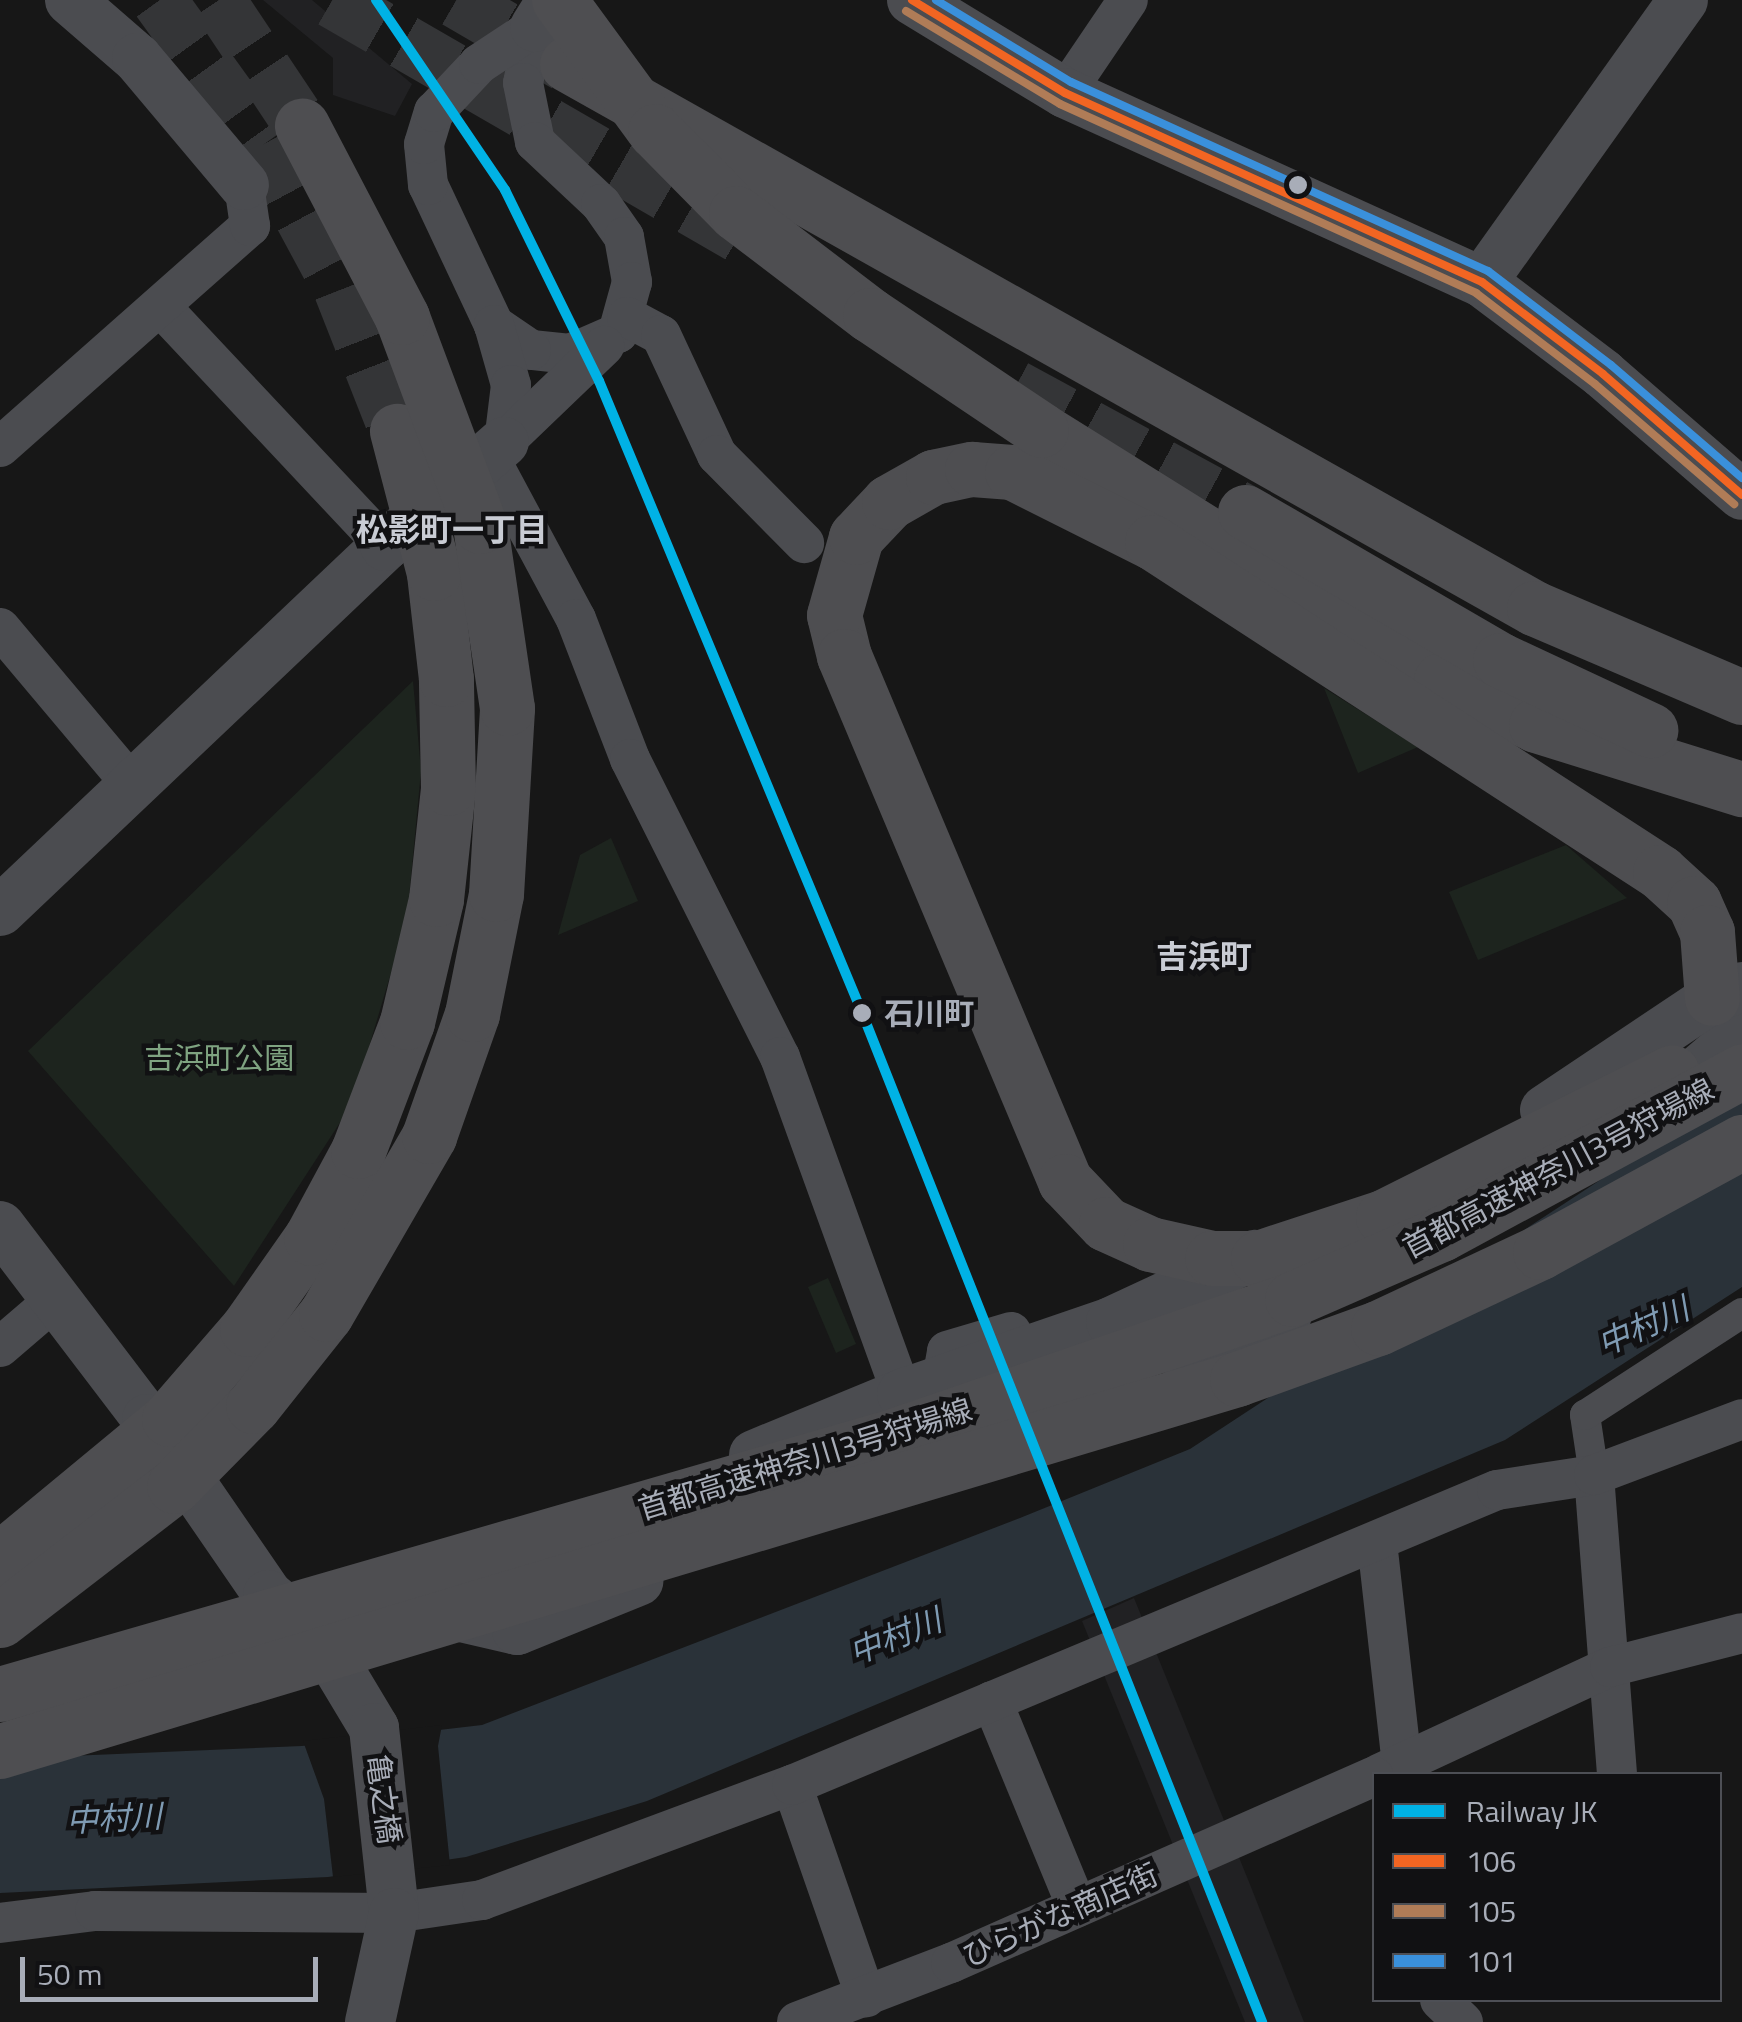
<!DOCTYPE html>
<html>
<head>
<meta charset="utf-8">
<style>
  body { margin:0 }
  #map { position:relative; width:1742px; height:2022px; overflow:hidden; background:#171717; font-family:"Titillium Web","Noto Sans JP",sans-serif }
  div>[style] { position:absolute }
  .built>* { inset:0; background:#212123 }
  .green>* { inset:0; background:#1d241e }
  .water>* { inset:0; background:#2a3239 }
  .pier>* { inset:0; background:#171717 }
  .motorway-tunnel>* { height:55px; margin-top:-27.5px; transform-origin:0; background:repeating-linear-gradient(90deg,#343537 0 55px,transparent 0 83px) }
  .pedestrian>* { height:30px; margin:-15px; padding:0 15px; transform-origin:15px; border-radius:15px; background:#4b4c50 }
  .minor>* { height:40px; margin:-20px; padding:0 20px; transform-origin:20px; border-radius:20px; background:#4b4c50 }
  .tertiary>* { height:50px; margin:-25px; padding:0 25px; transform-origin:25px; border-radius:25px; background:#4b4c50 }
  .motorway>* { height:55px; margin:-27.5px; padding:0 27.5px; transform-origin:27.5px; border-radius:27.5px; background:#4e4e51 }
  .motorway-bridge>* { height:55px; margin:-27.5px; padding:0 27.5px; transform-origin:27.5px; border-radius:27.5px; background:#4e4e51 }
  .bus-1>* { height:8px; margin:-4px; padding:0 4px; transform-origin:4px; border-radius:4px; background:#f26522 }
  .bus-2>* { height:8px; margin:-4px; padding:0 4px; transform-origin:4px; border-radius:4px; background:#b07c57 }
  .bus-3>* { height:8px; margin:-4px; padding:0 4px; transform-origin:4px; border-radius:4px; background:#3a90db }
  .rail-1>* { height:10px; margin:-5px; padding:0 5px; transform-origin:5px; border-radius:5px; background:#00b2e5 }
  .dots>* { width:28px; height:28px; translate:-50% -50%; box-sizing:border-box; border:5px solid #111113; border-radius:50% }
  span { translate:-50% -50%; white-space:nowrap; text-align:center; line-height:1.15; -webkit-text-stroke:9px #111113; paint-order:stroke }
  .stop-label { font-size:30px; color:#a8adb8; font-weight:700 }
  .left { translate:0 -50%; text-align:left }
  .park-label { font-size:30px; color:#7fa381 }
  .street-label { font-size:30px; color:#a8adb8 }
  .neighbourhood-label { font-size:32px; color:#c9ccd4; font-weight:700 }
  .water-label { font-size:32px; color:#7f9bb3; font-style:italic }
  .legend { position:absolute; left:1372px; top:1772px; width:350px; height:230px; box-sizing:border-box; background:#111113; border:2px solid #4d4f55; margin:0; padding:12px 18px; list-style:none; font-size:30px; color:#a8adb8 }
  .legend li { display:flex; align-items:center; gap:20px; height:50px }
  .legend b { width:50px; border:2px solid #4d4f55 }
  .scale { position:absolute; left:20px; top:1957px; width:298px; height:45px; box-sizing:border-box; border:5px solid #a8adb8; border-top:0; padding-left:12px; font-size:30px; line-height:35px; white-space:nowrap; color:#a8adb8; -webkit-text-stroke:8px #111113; paint-order:stroke }
</style>
</head>
<body>
<div id="map">
  <div class="built">
    <div style="clip-path:polygon(263px 0,312px 0,412px 84px,395px 116px,333px 95px,333px 58px)"></div>
    <div style="clip-path:polygon(1134px 1598px,1251px 1887px,1304px 2022px,1245px 2022px,1082px 1621px)"></div>
  </div>
  <div class="green">
    <div style="clip-path:polygon(413px 681px,421px 771px,407px 919px,352px 1104px,234px 1286px,28px 1051px)"></div>
    <div style="clip-path:polygon(1324px 688px,1418px 747px,1358px 773px)"></div>
    <div style="clip-path:polygon(611px 838px,638px 901px,558px 935px,580px 855px)"></div>
    <div style="clip-path:polygon(1566px 845px,1627px 898px,1478px 960px,1449px 892px)"></div>
    <div style="clip-path:polygon(828px 1278px,856px 1344px,836px 1353px,808px 1287px)"></div>
  </div>
  <div class="water">
    <div style="clip-path:polygon(1742px 1087px,1742px 1287px,1505px 1440px,647px 1801px,466px 1857px,328px 1877px,0 1893px,0 1759px,302px 1746px,482px 1725px,1020px 1518px,1190px 1449px)"></div>
  </div>
  <div class="pier">
    <div style="clip-path:polygon(442px 1725px,438px 1746px,450px 1865px,333px 1877px,324px 1799px,303px 1741px)"></div>
  </div>
  <div class="motorway-tunnel">
    <div style="left:159px;top:0;width:178px;rotate:54.2deg"></div>
    <div style="left:263px;top:144px;width:165px;rotate:61.7deg"></div>
    <div style="left:341px;top:289px;width:153px;rotate:68.5deg"></div>
    <div style="left:218px;top:0;width:151px;rotate:56.3deg"></div>
    <div style="left:332px;top:0;width:494px;rotate:30deg"></div>
    <div style="left:456px;top:0;width:127px;rotate:30.2deg"></div>
    <div style="left:1015px;top:387px;width:262px;rotate:28.5deg"></div>
  </div>
  <div class="pedestrian">
    <div style="left:1594px;top:1475px;width:61px;rotate:-98.5deg"></div>
    <div style="left:1585px;top:1415px;width:187px;rotate:-33deg"></div>
  </div>
  <div class="minor">
    <div style="left:535px;top:27px;width:57px;rotate:102.1deg"></div>
    <div style="left:523px;top:83px;width:60px;rotate:78.5deg"></div>
    <div style="left:535px;top:142px;width:91px;rotate:43.2deg"></div>
    <div style="left:601px;top:204px;width:40px;rotate:55.1deg"></div>
    <div style="left:624px;top:237px;width:46px;rotate:79.9deg"></div>
    <div style="left:632px;top:282px;width:53px;rotate:105.4deg"></div>
    <div style="left:618px;top:333px;width:52px;rotate:156.4deg"></div>
    <div style="left:570px;top:354px;width:39px;rotate:-174deg"></div>
    <div style="left:531px;top:350px;width:45px;rotate:-146deg"></div>
    <div style="left:494px;top:325px;width:155px;rotate:-115.2deg"></div>
    <div style="left:428px;top:185px;width:41px;rotate:-95.6deg"></div>
    <div style="left:424px;top:144px;width:34px;rotate:-73deg"></div>
    <div style="left:434px;top:112px;width:66px;rotate:-46.8deg"></div>
    <div style="left:479px;top:64px;width:67px;rotate:-33.5deg"></div>
    <div style="left:1065px;top:93px;width:112px;rotate:-55.9deg"></div>
    <div style="left:160px;top:306px;width:329px;rotate:46.8deg"></div>
    <div style="left:627px;top:317px;width:38px;rotate:28deg"></div>
    <div style="left:661px;top:335px;width:132px;rotate:65deg"></div>
    <div style="left:717px;top:455px;width:124px;rotate:45.3deg"></div>
    <div style="left:494px;top:325px;width:62px;rotate:74.2deg"></div>
    <div style="left:511px;top:385px;width:57px;rotate:97deg"></div>
    <div style="left:504px;top:442px;width:139px;rotate:-43.8deg"></div>
    <div style="left:0;top:447px;width:334px;rotate:-41.5deg"></div>
    <div style="left:250px;top:226px;width:41px;rotate:-98.3deg"></div>
    <div style="left:488px;top:455px;width:186px;rotate:61.8deg"></div>
    <div style="left:576px;top:619px;width:150px;rotate:68.9deg"></div>
    <div style="left:630px;top:759px;width:334px;rotate:63.3deg"></div>
    <div style="left:780px;top:1057px;width:358px;rotate:70.1deg"></div>
    <div style="left:0;top:628px;width:208px;rotate:49.9deg"></div>
    <div style="left:0;top:1347px;width:74px;rotate:-40.6deg"></div>
    <div style="left:1184px;top:1376px;width:122px;rotate:-28.5deg"></div>
    <div style="left:942px;top:1380px;width:29px;rotate:-80deg"></div>
    <div style="left:947px;top:1351px;width:67px;rotate:-16.5deg"></div>
    <div style="left:1594px;top:1475px;width:300px;rotate:85.6deg"></div>
    <div style="left:1377px;top:1542px;width:233px;rotate:83.6deg"></div>
    <div style="left:992px;top:1701px;width:223px;rotate:67.6deg"></div>
    <div style="left:1379px;top:1774px;width:255px;rotate:-24.9deg"></div>
    <div style="left:1610px;top:1667px;width:136px;rotate:-14.4deg"></div>
    <div style="left:792px;top:1785px;width:225px;rotate:70.8deg"></div>
    <div style="left:0;top:1923px;width:96px;rotate:-7.2deg"></div>
    <div style="left:95px;top:1911px;width:299px;rotate:0.4deg"></div>
    <div style="left:394px;top:1913px;width:89px;rotate:-8.4deg"></div>
    <div style="left:482px;top:1900px;width:331px;rotate:-20.4deg"></div>
    <div style="left:792px;top:1785px;width:764px;rotate:-22.71deg"></div>
    <div style="left:1497px;top:1490px;width:98px;rotate:-8.8deg"></div>
    <div style="left:1594px;top:1475px;width:158px;rotate:-20.7deg"></div>
    <div style="left:1440px;top:2000px;width:32px;rotate:44deg"></div>
    <div style="left:797px;top:2022px;width:165px;rotate:-21deg"></div>
    <div style="left:951px;top:1963px;width:462px;rotate:-23.8deg"></div>
  </div>
  <div class="tertiary">
    <div style="left:70px;top:0;width:89px;rotate:40.9deg"></div>
    <div style="left:137px;top:58px;width:166px;rotate:49.9deg"></div>
    <div style="left:912px;top:0;width:179px;rotate:31.3deg"></div>
    <div style="left:1065px;top:93px;width:458px;rotate:24.4deg"></div>
    <div style="left:1482px;top:282px;width:152px;rotate:37.2deg"></div>
    <div style="left:1603px;top:374px;width:184px;rotate:41deg"></div>
    <div style="left:535px;top:27px;width:32px;rotate:-58deg"></div>
    <div style="left:1482px;top:282px;width:346px;rotate:-54.5deg"></div>
    <div style="left:0;top:911px;width:531px;rotate:-43.47deg"></div>
    <div style="left:385px;top:546px;width:158px;rotate:-41.2deg"></div>
    <div style="left:1671px;top:1094px;width:94px;rotate:-40.7deg"></div>
    <div style="left:1545px;top:1110px;width:201px;rotate:-33.8deg"></div>
    <div style="left:1712px;top:998px;width:32px;rotate:-20deg"></div>
    <div style="left:0;top:1226px;width:243px;rotate:52.7deg"></div>
    <div style="left:147px;top:1419px;width:214px;rotate:55.5deg"></div>
    <div style="left:268px;top:1595px;width:67px;rotate:39.6deg"></div>
    <div style="left:320px;top:1638px;width:105px;rotate:59deg"></div>
    <div style="left:374px;top:1728px;width:186px;rotate:83.8deg"></div>
    <div style="left:394px;top:1913px;width:112px;rotate:102.4deg"></div>
    <div style="left:754px;top:1455px;width:160px;rotate:-22.4deg"></div>
    <div style="left:902px;top:1394px;width:221px;rotate:-19deg"></div>
    <div style="left:1111px;top:1322px;width:159px;rotate:-25deg"></div>
    <div style="left:439px;top:1612px;width:80px;rotate:13deg"></div>
    <div style="left:517px;top:1630px;width:131px;rotate:-22deg"></div>
  </div>
  <div class="motorway">
    <div style="left:567px;top:64px;width:1110px;rotate:29.36deg"></div>
    <div style="left:1534px;top:608px;width:226px;rotate:23.2deg"></div>
    <div style="left:1041px;top:430px;width:472px;rotate:32deg"></div>
    <div style="left:1441px;top:680px;width:105px;rotate:25.3deg"></div>
    <div style="left:1536px;top:725px;width:216px;rotate:17.3deg"></div>
    <div style="left:1245px;top:512px;width:295px;rotate:30.1deg"></div>
    <div style="left:1500px;top:660px;width:166px;rotate:25deg"></div>
    <div style="left:844px;top:656px;width:42px;rotate:-103.7deg"></div>
    <div style="left:834px;top:615px;width:81px;rotate:-74.2deg"></div>
    <div style="left:856px;top:537px;width:48px;rotate:-46.7deg"></div>
    <div style="left:889px;top:502px;width:51px;rotate:-29.6deg"></div>
    <div style="left:933px;top:477px;width:40px;rotate:-12deg"></div>
    <div style="left:972px;top:469px;width:40px;rotate:4.3deg"></div>
    <div style="left:1012px;top:472px;width:157px;rotate:26.6deg"></div>
    <div style="left:1152px;top:542px;width:606px;rotate:33.01deg"></div>
    <div style="left:1660px;top:872px;width:46px;rotate:42.4deg"></div>
    <div style="left:1694px;top:903px;width:32px;rotate:66deg"></div>
    <div style="left:1707px;top:932px;width:66px;rotate:85.7deg"></div>
  </div>
  <div class="motorway-bridge">
    <div style="left:559px;top:0;width:162px;rotate:53.8deg"></div>
    <div style="left:655px;top:131px;width:115px;rotate:45.4deg"></div>
    <div style="left:736px;top:213px;width:168px;rotate:37.3deg"></div>
    <div style="left:870px;top:315px;width:206px;rotate:33.9deg"></div>
    <div style="left:844px;top:656px;width:570px;rotate:67.17deg"></div>
    <div style="left:1065px;top:1181px;width:59px;rotate:46.4deg"></div>
    <div style="left:1106px;top:1224px;width:48px;rotate:24.4deg"></div>
    <div style="left:1150px;top:1244px;width:64px;rotate:12.7deg"></div>
    <div style="left:1212px;top:1258px;width:46px"></div>
    <div style="left:1258px;top:1258px;width:132px;rotate:-18.2deg"></div>
    <div style="left:1383px;top:1217px;width:323px;rotate:-26.6deg"></div>
    <div style="left:0;top:1559px;width:219px;rotate:-39.6deg"></div>
    <div style="left:169px;top:1419px;width:119px;rotate:-49.1deg"></div>
    <div style="left:247px;top:1329px;width:111px;rotate:-54.9deg"></div>
    <div style="left:311px;top:1238px;width:99px;rotate:-61.6deg"></div>
    <div style="left:358px;top:1151px;width:138px;rotate:-69.2deg"></div>
    <div style="left:407px;top:1022px;width:126px;rotate:-76.7deg"></div>
    <div style="left:436px;top:899px;width:112px;rotate:-83.8deg"></div>
    <div style="left:448px;top:788px;width:109px;rotate:-91.1deg"></div>
    <div style="left:446px;top:679px;width:107px;rotate:-96.5deg"></div>
    <div style="left:434px;top:573px;width:147px;rotate:-104.6deg"></div>
    <div style="left:0;top:1620px;width:220px;rotate:-37.6deg"></div>
    <div style="left:174px;top:1486px;width:112px;rotate:-45.4deg"></div>
    <div style="left:253px;top:1406px;width:117px;rotate:-51.6deg"></div>
    <div style="left:326px;top:1314px;width:206px;rotate:-59.9deg"></div>
    <div style="left:429px;top:1136px;width:129px;rotate:-70.6deg"></div>
    <div style="left:472px;top:1014px;width:122px;rotate:-78.7deg"></div>
    <div style="left:496px;top:894px;width:186px;rotate:-86.6deg"></div>
    <div style="left:507px;top:708px;width:184px;rotate:-98.4deg"></div>
    <div style="left:480px;top:526px;width:223px;rotate:-110.5deg"></div>
    <div style="left:402px;top:317px;width:216px;rotate:-117.6deg"></div>
    <div style="left:0;top:1694px;width:923px;rotate:-16.1deg"></div>
    <div style="left:887px;top:1438px;width:428px;rotate:-18.9deg"></div>
    <div style="left:1292px;top:1299px;width:163px;rotate:-23.6deg"></div>
    <div style="left:1441px;top:1234px;width:342px;rotate:-28.4deg"></div>
    <div style="left:0;top:1751px;width:1292px;rotate:-16.74deg"></div>
    <div style="left:1237px;top:1379px;width:150px;rotate:-19.9deg"></div>
    <div style="left:1378px;top:1328px;width:179px;rotate:-25.1deg"></div>
    <div style="left:1540px;top:1252px;width:230px;rotate:-28.6deg"></div>
  </div>
  <div class="bus-1">
    <div style="left:912px;top:0;width:179px;rotate:31.3deg"></div>
    <div style="left:1065px;top:93px;width:458px;rotate:24.4deg"></div>
    <div style="left:1482px;top:282px;width:152px;rotate:37.2deg"></div>
    <div style="left:1603px;top:374px;width:184px;rotate:41deg"></div>
  </div>
  <div class="bus-2">
    <div style="left:906px;top:11px;width:180px;rotate:31.1deg"></div>
    <div style="left:1060px;top:104px;width:457px;rotate:24.4deg"></div>
    <div style="left:1476px;top:293px;width:150px;rotate:37.4deg"></div>
    <div style="left:1595px;top:384px;width:184px;rotate:40.8deg"></div>
  </div>
  <div class="bus-3">
    <div style="left:936px;top:0;width:158px;rotate:31.3deg"></div>
    <div style="left:1071px;top:82px;width:458px;rotate:24.4deg"></div>
    <div style="left:1488px;top:271px;width:155px;rotate:37.4deg"></div>
    <div style="left:1611px;top:365px;width:173px;rotate:40.8deg"></div>
  </div>
  <div class="rail-1">
    <div style="left:376px;top:0;width:230px;rotate:55.8deg"></div>
    <div style="left:505px;top:190px;width:213px;rotate:63.8deg"></div>
    <div style="left:599px;top:381px;width:681px;rotate:67.39deg"></div>
    <div style="left:861px;top:1010px;width:1089px;rotate:68.38deg"></div>
  </div>
  <div class="dots">
    <div style="left:1298px;top:185px;background:#a8adb8"></div>
    <div style="left:862px;top:1013px;background:#a8adb8"></div>
  </div>
  <div class="stop-label">
    <span class="left" style="left:884px;top:1013px">石川町</span>
  </div>
  <div class="park-label">
    <span style="left:219px;top:1058px">吉浜町公園</span>
  </div>
  <div class="street-label">
    <span style="left:1558px;top:1168px;rotate:-28deg">首都高速神奈川3号狩場線</span>
    <span style="left:805px;top:1459px;rotate:-17deg">首都高速神奈川3号狩場線</span>
    <span style="left:384px;top:1799px;rotate:82deg">亀之橋</span>
    <span style="left:1060px;top:1915px;rotate:-24deg">ひらがな商店街</span>
  </div>
  <div class="neighbourhood-label">
    <span style="left:452px;top:529px">松影町一丁目</span>
    <span style="left:1204px;top:956px">吉浜町</span>
  </div>
  <div class="water-label">
    <span style="left:1643px;top:1326px;rotate:-24deg">中村川</span>
    <span style="left:895px;top:1636px;rotate:-22deg">中村川</span>
    <span style="left:114px;top:1818px;rotate:-3deg">中村川</span>
  </div>
  <ul class="legend">
  <li><b style="height:12px;background:#00b2e5"></b>Railway JK</li>
  <li><b style="height:12px;background:#f26522"></b>106</li>
  <li><b style="height:12px;background:#b07c57"></b>105</li>
  <li><b style="height:12px;background:#3a90db"></b>101</li>
  </ul>
  <div class="scale">50 m</div>
</div>
</body>
</html>
